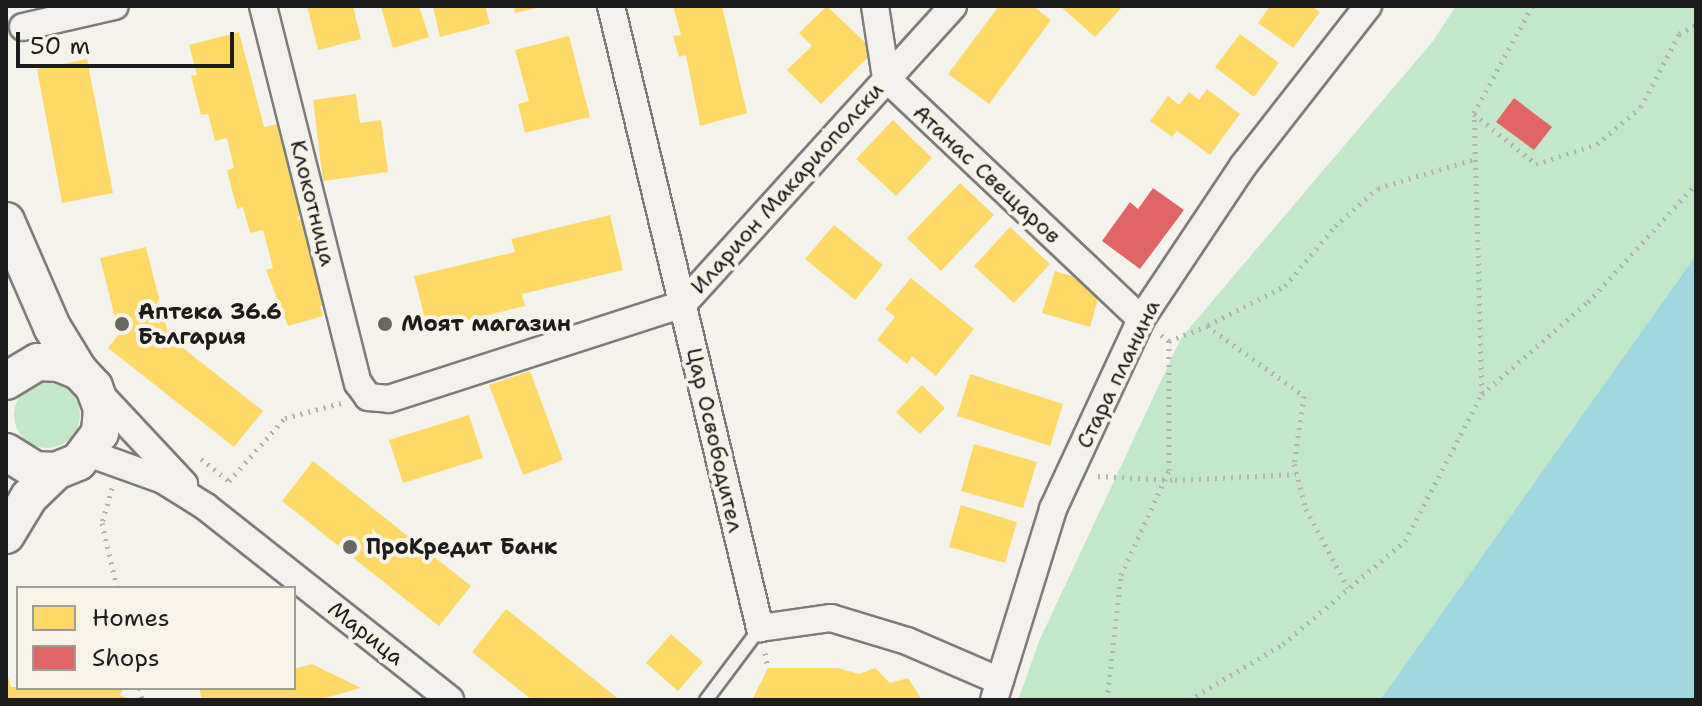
<!DOCTYPE html>
<html>
<head>
<meta charset="utf-8">
<style>
  body { margin:0 }
  #map { position:relative; width:1702px; height:706px; overflow:hidden; background:#f4f2ec; font-family:"Shantell Sans",sans-serif }
  div>[style] { position:absolute }
  .green>* { inset:0; background:#c2e8c9 }
  .round { border-radius:50% }
  .water>* { inset:0; background:#a1d8df }
  .homes>* { inset:0; background:#ffd966 }
  .shops>* { inset:0; background:#e06666 }
  .path>* { height:5px; margin-top:-2.5px; transform-origin:0; background:repeating-linear-gradient(90deg,#b4b3b0 0 2px,transparent 0 8px) }
  .roads { filter:drop-shadow(2px 0 #7d7c7a) drop-shadow(-2px 0 #7d7c7a) drop-shadow(0 2px #7d7c7a) drop-shadow(0 -2px #7d7c7a) }
  .service>* { height:12px; margin:-6px; padding:0 6px; transform-origin:6px; border-radius:6px; background:#f2f1ed }
  .minor>* { height:26px; margin:-13px; padding:0 13px; transform-origin:13px; border-radius:13px; background:#f2f1ed }
  .secondary>* { height:36px; margin:-18px; padding:0 18px; transform-origin:18px; border-radius:18px; background:#f2f1ed }
  .dots>* { width:22px; height:22px; translate:-50% -50%; box-sizing:border-box; border:4px solid #f7f3e8; border-radius:50% }
  span { translate:-50% -50%; white-space:nowrap; text-align:center; line-height:1.15; -webkit-text-stroke:8px #f7f3e8; paint-order:stroke }
  .street-label { font-size:22px; color:#1c1c1c }
  .poi-label { font-size:22px; color:#1c1c1c; font-weight:700 }
  .left { translate:0 -50%; text-align:left }
  .frame { position:absolute; inset:0; border:8px solid #1c1c1c; pointer-events:none }
  .legend { position:absolute; left:16px; top:586px; width:280px; height:104px; box-sizing:border-box; background:#f7f3e8; border:2px solid #9f9d96; margin:0; padding:10px 14px; list-style:none; font-size:24px; color:#1c1c1c }
  .legend li { display:flex; align-items:center; gap:16px; height:40px }
  .legend b { width:40px; border:2px solid #9f9d96 }
  .scale { position:absolute; left:16px; top:32px; width:218px; height:36px; box-sizing:border-box; border:4px solid #1c1c1c; border-top:0; padding-left:10px; font-size:24px; line-height:28px; white-space:nowrap; color:#1c1c1c; -webkit-text-stroke:6px #f7f3e8; paint-order:stroke }
</style>
</head>
<body>
<div id="map">
  <div class="green">
    <div style="clip-path:polygon(1456px 6px,1696px 6px,1696px 255px,1380px 700px,1018px 700px,1040px 639px,1181px 338px,1433px 41px)"></div>
    <div class="round" style="left:14px;top:382px;width:66px;height:66px"></div>
  </div>
  <div class="water">
    <div style="clip-path:polygon(1696px 255px,1696px 700px,1380px 700px,1627px 352px)"></div>
  </div>
  <div class="homes">
    <div style="clip-path:polygon(307px 6px,353px 6px,361px 39px,318px 50px)"></div>
    <div style="clip-path:polygon(419px 6px,429px 37px,393px 48px,381px 7px)"></div>
    <div style="clip-path:polygon(433px 6px,485px 6px,490px 24px,440px 37px)"></div>
    <div style="clip-path:polygon(514px 6px,541px 6px,541px 7px,515px 13px)"></div>
    <div style="clip-path:polygon(673px 6px,722px 6px,747px 113px,700px 126px,686px 55px,679px 57px,673px 36px,681px 35px)"></div>
    <div style="clip-path:polygon(827px 6px,874px 51px,821px 104px,787px 70px,812px 46px,799px 33px)"></div>
    <div style="clip-path:polygon(999px 6px,1033px 6px,1051px 20px,989px 104px,948px 74px)"></div>
    <div style="clip-path:polygon(1060px 6px,1123px 6px,1095px 37px)"></div>
    <div style="clip-path:polygon(1270px 6px,1311px 6px,1320px 12px,1293px 48px,1258px 23px)"></div>
    <div style="clip-path:polygon(239px 32px,264px 127px,277px 124px,300px 213px,297px 220px,308px 217px,327px 304px,320px 306px,323px 316px,288px 326px,266px 270px,273px 268px,263px 230px,250px 233px,243px 207px,237px 209px,227px 170px,234px 168px,227px 138px,215px 141px,208px 114px,201px 115px,191px 76px,197px 75px,189px 45px)"></div>
    <div style="clip-path:polygon(1240px 34px,1279px 63px,1254px 97px,1215px 67px)"></div>
    <div style="clip-path:polygon(569px 36px,590px 117px,525px 133px,518px 104px,529px 101px,515px 50px)"></div>
    <div style="clip-path:polygon(87px 59px,113px 193px,62px 203px,37px 69px)"></div>
    <div style="clip-path:polygon(1207px 89px,1240px 114px,1210px 155px,1177px 131px,1172px 137px,1150px 121px,1168px 96px,1179px 105px,1189px 92px,1199px 100px)"></div>
    <div style="clip-path:polygon(356px 94px,360px 123px,381px 120px,388px 172px,323px 181px,313px 100px)"></div>
    <div style="clip-path:polygon(893px 120px,932px 158px,896px 196px,856px 159px)"></div>
    <div style="clip-path:polygon(960px 183px,994px 215px,941px 271px,907px 238px)"></div>
    <div style="clip-path:polygon(610px 215px,623px 270px,522px 294px,525px 306px,428px 330px,414px 276px,515px 252px,511px 239px)"></div>
    <div style="clip-path:polygon(834px 225px,883px 265px,855px 300px,805px 259px)"></div>
    <div style="clip-path:polygon(1010px 227px,1050px 264px,1014px 303px,974px 266px)"></div>
    <div style="clip-path:polygon(146px 247px,169px 337px,263px 411px,234px 447px,108px 348px,119px 334px,100px 258px)"></div>
    <div style="clip-path:polygon(1055px 271px,1102px 285px,1090px 327px,1042px 313px)"></div>
    <div style="clip-path:polygon(911px 278px,974px 329px,936px 376px,912px 356px,907px 364px,877px 340px,895px 317px,885px 309px)"></div>
    <div style="clip-path:polygon(530px 371px,563px 460px,523px 475px,489px 385px)"></div>
    <div style="clip-path:polygon(970px 374px,1063px 404px,1050px 446px,957px 416px)"></div>
    <div style="clip-path:polygon(922px 385px,945px 408px,920px 434px,896px 412px)"></div>
    <div style="clip-path:polygon(469px 415px,483px 458px,403px 483px,389px 440px)"></div>
    <div style="clip-path:polygon(974px 444px,1037px 462px,1023px 508px,961px 491px)"></div>
    <div style="clip-path:polygon(313px 461px,471px 586px,439px 626px,282px 501px)"></div>
    <div style="clip-path:polygon(961px 505px,1017px 522px,1005px 563px,949px 547px)"></div>
    <div style="clip-path:polygon(506px 609px,620px 700px,532px 700px,472px 652px)"></div>
    <div style="clip-path:polygon(671px 634px,703px 662px,678px 691px,646px 663px)"></div>
    <div style="clip-path:polygon(312px 664px,361px 688px,318px 700px,202px 700px,199px 688px,294px 688px,294px 669px)"></div>
    <div style="clip-path:polygon(768px 668px,838px 668px,859px 674px,875px 668px,890px 683px,908px 678px,922px 700px,752px 700px)"></div>
    <div style="clip-path:polygon(6px 670px,11px 687px,124px 688px,120px 695px,133px 700px,6px 700px)"></div>
  </div>
  <div class="shops">
    <div style="clip-path:polygon(1514px 98px,1552px 127px,1534px 150px,1496px 122px)"></div>
    <div style="clip-path:polygon(1153px 188px,1184px 210px,1140px 269px,1102px 241px,1130px 202px,1138px 209px)"></div>
  </div>
  <div class="path">
    <div style="left:1474px;top:114px;width:80px;rotate:38.9deg"></div>
    <div style="left:1536px;top:164px;width:64px;rotate:-18.2deg"></div>
    <div style="left:1597px;top:144px;width:57px;rotate:-40.1deg"></div>
    <div style="left:1641px;top:107px;width:82px;rotate:-62.5deg"></div>
    <div style="left:1679px;top:34px;width:19px;rotate:-28deg"></div>
    <div style="left:1208px;top:325px;width:86px;rotate:-26.9deg"></div>
    <div style="left:1285px;top:286px;width:78px;rotate:-50.2deg"></div>
    <div style="left:1335px;top:226px;width:57px;rotate:-41.5deg"></div>
    <div style="left:1378px;top:188px;width:104px;rotate:-16.7deg"></div>
    <div style="left:1161px;top:335px;width:10px;rotate:37deg"></div>
    <div style="left:1169px;top:341px;width:41px;rotate:-21.5deg"></div>
    <div style="left:1207px;top:326px;width:120px;rotate:35.8deg"></div>
    <div style="left:1304px;top:396px;width:69px;rotate:98.4deg"></div>
    <div style="left:1294px;top:464px;width:47px;rotate:75.1deg"></div>
    <div style="left:1306px;top:509px;width:89px;rotate:62deg"></div>
    <div style="left:1482px;top:393px;width:280px;rotate:-91.6deg"></div>
    <div style="left:1474px;top:113px;width:122px;rotate:-61.5deg"></div>
    <div style="left:201px;top:459px;width:36px;rotate:38deg"></div>
    <div style="left:229px;top:481px;width:84px;rotate:-48.4deg"></div>
    <div style="left:285px;top:418px;width:58px;rotate:-15deg"></div>
    <div style="left:1098px;top:476px;width:77px;rotate:3deg"></div>
    <div style="left:1175px;top:480px;width:121px;rotate:-2.8deg"></div>
    <div style="left:112px;top:488px;width:36px;rotate:106deg"></div>
    <div style="left:102px;top:523px;width:67px;rotate:77deg"></div>
    <div style="left:765px;top:653px;width:15px;rotate:79deg"></div>
    <div style="left:140px;top:688px;width:12px;rotate:81deg"></div>
    <div style="left:1107px;top:700px;width:126px;rotate:-83.6deg"></div>
    <div style="left:1121px;top:575px;width:115px;rotate:-65.4deg"></div>
    <div style="left:1169px;top:470px;width:129px;rotate:-90deg"></div>
    <div style="left:1189px;top:700px;width:109px;rotate:-30.8deg"></div>
    <div style="left:1283px;top:644px;width:160px;rotate:-40.2deg"></div>
    <div style="left:1405px;top:541px;width:166px;rotate:-62.4deg"></div>
    <div style="left:1482px;top:394px;width:140px;rotate:-41deg"></div>
    <div style="left:1588px;top:302px;width:160px;rotate:-47.5deg"></div>
  </div>
  <div class="roads">
    <div class="service">
      <div style="left:706px;top:700px;width:90px;rotate:-53.1deg"></div>
    </div>
    <div class="minor">
      <div style="left:263px;top:6px;width:389px;rotate:75.9deg"></div>
      <div style="left:358px;top:383px;width:17px;rotate:54deg"></div>
      <div style="left:368px;top:397px;width:21px;rotate:5deg"></div>
      <div style="left:389px;top:399px;width:309px;rotate:-17.9deg"></div>
      <div style="left:683px;top:304px;width:402px;rotate:-47.8deg"></div>
      <div style="left:611px;top:6px;width:640px;rotate:76.53deg"></div>
      <div style="left:760px;top:628px;width:72px;rotate:-8deg"></div>
      <div style="left:831px;top:618px;width:79px;rotate:16.8deg"></div>
      <div style="left:907px;top:641px;width:101px;rotate:23.3deg"></div>
      <div style="left:875px;top:6px;width:73px;rotate:81.3deg"></div>
      <div style="left:886px;top:78px;width:351px;rotate:43.4deg"></div>
      <div style="left:23px;top:27px;width:94px;rotate:-12.9deg"></div>
      <div style="left:96px;top:390px;width:129px;rotate:46.9deg"></div>
      <div style="left:88px;top:453px;width:80px;rotate:19.8deg"></div>
      <div style="left:163px;top:480px;width:51px;rotate:32.1deg"></div>
      <div style="left:206px;top:507px;width:311px;rotate:38.3deg"></div>
      <div style="left:994px;top:700px;width:200px;rotate:-72.8deg"></div>
      <div style="left:1053px;top:509px;width:209px;rotate:-65.1deg"></div>
      <div style="left:1141px;top:319px;width:184px;rotate:-56.3deg"></div>
      <div style="left:1243px;top:166px;width:203px;rotate:-52deg"></div>
    </div>
    <div class="secondary">
      <div style="left:6px;top:221px;width:116px;rotate:66.5deg"></div>
      <div style="left:52px;top:327px;width:52px;rotate:58.5deg"></div>
      <div style="left:6px;top:381px;width:37px;rotate:-31deg"></div>
      <div style="left:38px;top:362px;width:21px;rotate:3deg"></div>
      <div style="left:59px;top:363px;width:22px;rotate:22deg"></div>
      <div style="left:79px;top:371px;width:22px;rotate:47deg"></div>
      <div style="left:94px;top:387px;width:23px;rotate:70deg"></div>
      <div style="left:102px;top:409px;width:24px;rotate:95deg"></div>
      <div style="left:100px;top:433px;width:36px;rotate:127deg"></div>
      <div style="left:78px;top:462px;width:24px;rotate:158deg"></div>
      <div style="left:56px;top:471px;width:21px;rotate:-177deg"></div>
      <div style="left:35px;top:470px;width:34px;rotate:-148deg"></div>
      <div style="left:6px;top:535px;width:44px;rotate:-58.8deg"></div>
      <div style="left:29px;top:497px;width:37px;rotate:-44deg"></div>
    </div>
  </div>
  <div class="dots">
    <div style="left:122px;top:324px;background:#686765"></div>
    <div style="left:385px;top:324px;background:#686765"></div>
    <div style="left:350px;top:547px;background:#686765"></div>
  </div>
  <div class="street-label">
    <span style="left:987px;top:174px;rotate:43deg">Атанас Свещаров</span>
    <span style="left:787px;top:188px;rotate:-48deg">Иларион Макариополски</span>
    <span style="left:313px;top:203px;rotate:76deg">Клокотница</span>
    <span style="left:1118px;top:374px;rotate:-64deg">Стара планина</span>
    <span style="left:715px;top:440px;rotate:77deg">Цар Освободител</span>
    <span style="left:366px;top:633px;rotate:38deg">Марица</span>
  </div>
  <div class="poi-label">
    <span class="left" style="left:138px;top:324px">Аптека 36.6<br>България</span>
    <span class="left" style="left:401px;top:324px">Моят магазин</span>
    <span class="left" style="left:366px;top:547px">ПроКредит Банк</span>
  </div>
  <div class="frame"></div>
  <ul class="legend">
  <li><b style="height:22px;background:#ffd966"></b>Homes</li>
  <li><b style="height:22px;background:#e06666"></b>Shops</li>
  </ul>
  <div class="scale">50 m</div>
</div>
</body>
</html>
